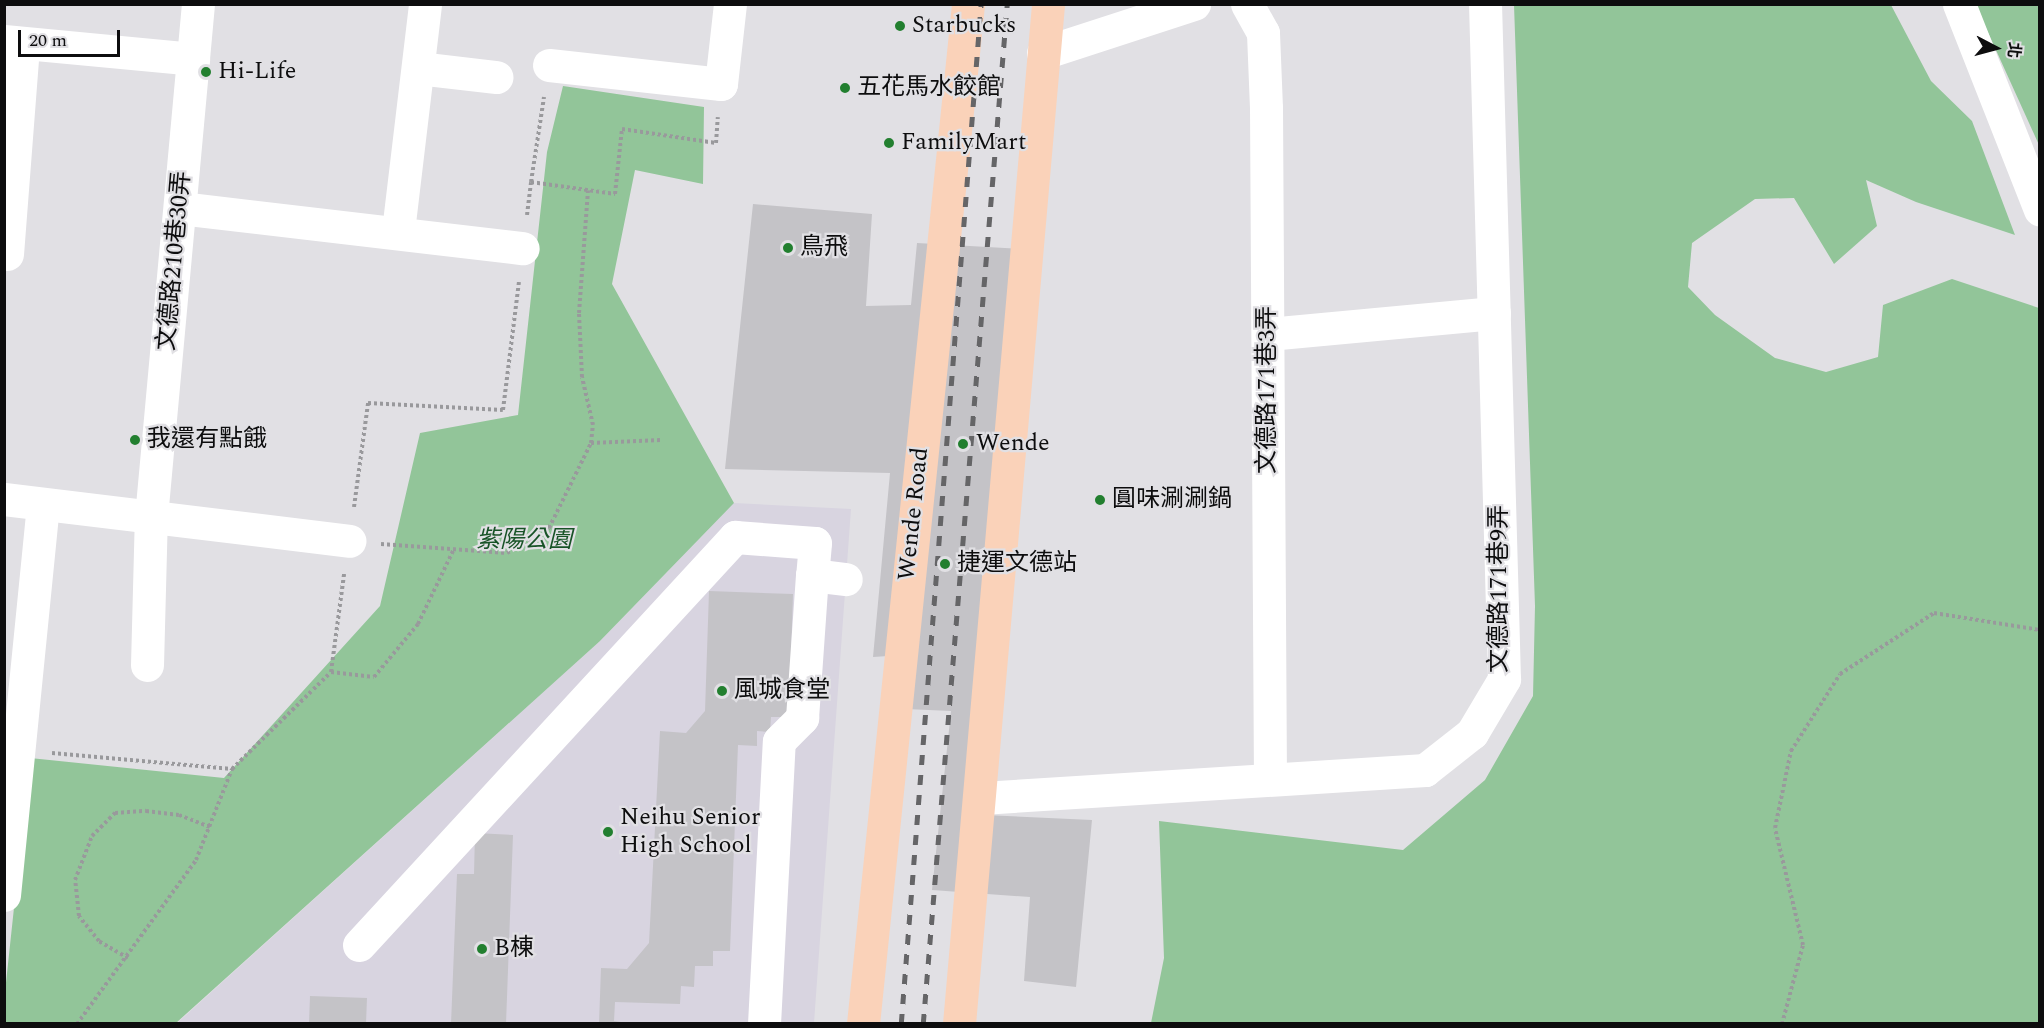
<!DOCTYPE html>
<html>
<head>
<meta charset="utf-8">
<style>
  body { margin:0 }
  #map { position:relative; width:2044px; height:1028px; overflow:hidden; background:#e1e0e4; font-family:Spectral,"Noto Sans TC",serif }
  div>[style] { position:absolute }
  .built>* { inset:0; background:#d8d4e0 }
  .green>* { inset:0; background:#92c599 }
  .building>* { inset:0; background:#c4c3c7 }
  .path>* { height:4px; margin-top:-2px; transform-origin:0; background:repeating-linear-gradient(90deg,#99999c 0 3px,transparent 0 6px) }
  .minor>* { height:33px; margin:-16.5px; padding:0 16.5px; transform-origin:16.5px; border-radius:16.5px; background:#fff }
  .major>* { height:33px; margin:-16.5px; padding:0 16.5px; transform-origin:16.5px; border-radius:16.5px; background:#fad2b9 }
  .rail>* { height:4.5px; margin-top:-2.25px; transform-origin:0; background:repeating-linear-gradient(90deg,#656567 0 10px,transparent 0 20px) }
  .dots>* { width:16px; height:16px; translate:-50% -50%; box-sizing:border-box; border:3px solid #e1e0e4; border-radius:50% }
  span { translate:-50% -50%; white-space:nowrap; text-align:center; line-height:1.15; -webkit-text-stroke:4.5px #e1e0e4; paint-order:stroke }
  .poi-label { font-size:24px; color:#0d0d0e }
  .left { translate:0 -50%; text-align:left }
  .street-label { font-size:24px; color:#0d0d0e }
  .park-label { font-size:24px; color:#185327; font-style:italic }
  .frame { position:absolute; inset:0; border:6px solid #0d0d0e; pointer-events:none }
  .north { position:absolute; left:1966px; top:18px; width:60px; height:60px; -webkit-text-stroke:4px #e1e0e4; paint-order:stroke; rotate:96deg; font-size:16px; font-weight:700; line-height:24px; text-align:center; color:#0d0d0e }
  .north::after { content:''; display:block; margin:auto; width:21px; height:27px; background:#0d0d0e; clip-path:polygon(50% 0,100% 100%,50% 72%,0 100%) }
  .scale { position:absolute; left:18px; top:30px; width:102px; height:27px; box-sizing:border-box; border:3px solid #0d0d0e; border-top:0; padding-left:8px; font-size:18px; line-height:21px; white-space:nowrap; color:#0d0d0e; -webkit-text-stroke:4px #e1e0e4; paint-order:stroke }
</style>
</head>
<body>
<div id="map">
  <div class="built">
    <div style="clip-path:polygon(734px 503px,851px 509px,814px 1023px,176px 1024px,600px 641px)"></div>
  </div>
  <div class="green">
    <div style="clip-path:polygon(1514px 5px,1891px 5px,1931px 81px,1972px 121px,2015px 235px,1916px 202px,1866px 180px,1877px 226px,1834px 264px,1794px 198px,1755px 199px,1692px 243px,1688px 287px,1715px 315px,1775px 358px,1826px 372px,1878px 357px,1883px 305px,1952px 279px,2039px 308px,2039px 1023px,1151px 1023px,1164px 958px,1159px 821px,1403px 850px,1485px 780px,1533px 696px,1535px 606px)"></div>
    <div style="clip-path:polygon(1975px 5px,2039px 5px,2039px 145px,1976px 6px)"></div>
    <div style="clip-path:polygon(563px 86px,704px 107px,703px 184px,635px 170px,612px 284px,734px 503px,600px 641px,176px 1023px,5px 1024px,5px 992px,30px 758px,224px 778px,380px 606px,420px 433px,518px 415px,547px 152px)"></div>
  </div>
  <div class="building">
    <div style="clip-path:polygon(753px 204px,872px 214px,866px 306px,911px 305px,917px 243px,1040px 250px,984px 815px,1092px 820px,1076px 987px,1024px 981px,1030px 897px,932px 890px,951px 711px,883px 708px,888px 656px,873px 657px,890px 473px,725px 469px)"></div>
    <div style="clip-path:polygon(709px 591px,793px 594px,789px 717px,771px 717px,770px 732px,757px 731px,757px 746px,738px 745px,730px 951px,713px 951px,713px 966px,695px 966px,694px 987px,681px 986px,680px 1004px,615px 1002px,614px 1021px,635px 1024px,599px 1024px,601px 968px,627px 969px,649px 943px,660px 731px,686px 733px,705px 711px)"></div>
    <div style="clip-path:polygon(475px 833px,513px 835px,506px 1024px,451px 1024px,457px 874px,474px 874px)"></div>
    <div style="clip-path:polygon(310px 996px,367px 998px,366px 1024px,309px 1024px)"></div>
  </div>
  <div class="path">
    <div style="left:531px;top:182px;width:86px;rotate:-81.3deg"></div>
    <div style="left:527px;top:215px;width:33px;rotate:-83deg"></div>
    <div style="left:531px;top:182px;width:85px;rotate:8.1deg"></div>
    <div style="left:615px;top:194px;width:65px;rotate:-83.9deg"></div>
    <div style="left:622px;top:129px;width:95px;rotate:8.5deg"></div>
    <div style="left:716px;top:143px;width:26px;rotate:-86deg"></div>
    <div style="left:591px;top:443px;width:70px;rotate:-2.5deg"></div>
    <div style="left:354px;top:507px;width:105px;rotate:-82.3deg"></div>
    <div style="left:368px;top:403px;width:135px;rotate:3deg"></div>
    <div style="left:503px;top:410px;width:129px;rotate:-82.9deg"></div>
    <div style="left:381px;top:544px;width:126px;rotate:4.1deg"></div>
    <div style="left:507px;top:553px;width:49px;rotate:-30.8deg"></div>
    <div style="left:549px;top:528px;width:95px;rotate:-63.7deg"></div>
    <div style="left:591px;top:443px;width:18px;rotate:-84deg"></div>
    <div style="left:593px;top:425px;width:49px;rotate:-102.9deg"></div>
    <div style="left:582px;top:377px;width:64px;rotate:-92.7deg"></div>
    <div style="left:579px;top:313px;width:123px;rotate:-85.8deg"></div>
    <div style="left:331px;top:672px;width:43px;rotate:6.6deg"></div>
    <div style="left:374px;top:677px;width:69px;rotate:-50.3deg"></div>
    <div style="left:418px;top:624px;width:83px;rotate:-64.4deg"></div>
    <div style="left:52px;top:753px;width:181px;rotate:5.1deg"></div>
    <div style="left:232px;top:769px;width:139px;rotate:-44.4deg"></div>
    <div style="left:331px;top:672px;width:99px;rotate:-82.4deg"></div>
    <div style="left:128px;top:958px;width:34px;rotate:-150deg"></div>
    <div style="left:99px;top:941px;width:32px;rotate:-129deg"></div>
    <div style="left:79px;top:916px;width:36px;rotate:-96deg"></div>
    <div style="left:75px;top:880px;width:47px;rotate:-68.9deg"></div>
    <div style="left:92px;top:836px;width:33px;rotate:-45deg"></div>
    <div style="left:115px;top:813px;width:31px;rotate:-4deg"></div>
    <div style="left:146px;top:811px;width:33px;rotate:7deg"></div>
    <div style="left:179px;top:815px;width:33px;rotate:21deg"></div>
    <div style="left:77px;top:1024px;width:203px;rotate:-54deg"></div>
    <div style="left:196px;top:860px;width:98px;rotate:-68.4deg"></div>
    <div style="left:1782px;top:1024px;width:82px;rotate:-75.1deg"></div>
    <div style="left:1803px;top:945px;width:120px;rotate:-103.5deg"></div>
    <div style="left:1775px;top:828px;width:79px;rotate:-78.3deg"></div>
    <div style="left:1791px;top:751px;width:91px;rotate:-57.5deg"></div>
    <div style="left:1840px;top:674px;width:112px;rotate:-33deg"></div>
    <div style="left:1934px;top:613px;width:107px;rotate:9.1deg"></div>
  </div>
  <div class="minor">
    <div style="left:1247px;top:4px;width:33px;rotate:61deg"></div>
    <div style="left:1263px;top:33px;width:75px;rotate:87.7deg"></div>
    <div style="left:1266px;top:108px;width:671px;rotate:89.66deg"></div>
    <div style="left:1959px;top:4px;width:221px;rotate:68.5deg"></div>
    <div style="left:4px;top:41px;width:190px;rotate:5.4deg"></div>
    <div style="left:1043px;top:53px;width:159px;rotate:-18deg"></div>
    <div style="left:549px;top:65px;width:173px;rotate:6.3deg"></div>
    <div style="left:721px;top:84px;width:81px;rotate:-83.6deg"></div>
    <div style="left:418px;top:68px;width:79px;rotate:6.6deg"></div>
    <div style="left:180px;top:208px;width:345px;rotate:6.7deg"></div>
    <div style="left:398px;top:231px;width:229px;rotate:-83.2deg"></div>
    <div style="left:7px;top:254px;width:211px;rotate:-85.6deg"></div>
    <div style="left:1268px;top:334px;width:227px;rotate:-5.3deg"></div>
    <div style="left:4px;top:499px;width:348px;rotate:6.9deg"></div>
    <div style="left:147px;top:665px;width:148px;rotate:-88.5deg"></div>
    <div style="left:151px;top:517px;width:515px;rotate:-84.77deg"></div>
    <div style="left:981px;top:798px;width:445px;rotate:-3.6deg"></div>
    <div style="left:1425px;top:770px;width:60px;rotate:-38.2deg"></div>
    <div style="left:1472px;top:733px;width:63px;rotate:-59.3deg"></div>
    <div style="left:1504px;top:679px;width:675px;rotate:-91.61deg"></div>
    <div style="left:4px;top:895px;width:393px;rotate:-84.3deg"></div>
    <div style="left:359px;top:945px;width:555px;rotate:-47.34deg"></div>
    <div style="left:735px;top:537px;width:80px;rotate:4.3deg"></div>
    <div style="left:815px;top:543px;width:32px;rotate:95deg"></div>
    <div style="left:764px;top:1024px;width:283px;rotate:-87deg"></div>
    <div style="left:779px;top:741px;width:33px;rotate:-45deg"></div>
    <div style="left:802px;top:718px;width:143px;rotate:-86deg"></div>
    <div style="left:812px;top:575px;width:34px;rotate:7deg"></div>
  </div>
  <div class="major">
    <div style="left:863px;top:1024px;width:1025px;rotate:-84.12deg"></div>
    <div style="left:959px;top:1024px;width:1024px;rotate:-85.01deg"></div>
  </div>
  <div class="rail">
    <div style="left:901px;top:1024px;width:1023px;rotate:-85.52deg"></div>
    <div style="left:923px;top:1024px;width:1023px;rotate:-85.29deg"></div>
  </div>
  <div class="dots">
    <div style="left:900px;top:26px;background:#227f2f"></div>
    <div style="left:206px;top:72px;background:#227f2f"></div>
    <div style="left:845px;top:88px;background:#227f2f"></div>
    <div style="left:889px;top:143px;background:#227f2f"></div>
    <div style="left:788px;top:248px;background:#227f2f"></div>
    <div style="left:135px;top:440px;background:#227f2f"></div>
    <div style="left:963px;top:444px;background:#227f2f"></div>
    <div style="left:1100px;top:500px;background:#227f2f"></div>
    <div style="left:945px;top:564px;background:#227f2f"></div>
    <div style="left:722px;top:691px;background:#227f2f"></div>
    <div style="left:608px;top:832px;background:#227f2f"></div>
    <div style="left:482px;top:949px;background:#227f2f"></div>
  </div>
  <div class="poi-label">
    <span class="left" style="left:912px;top:26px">Starbucks</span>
    <span class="left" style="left:218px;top:72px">Hi-Life</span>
    <span class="left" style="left:857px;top:88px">五花馬水餃館</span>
    <span class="left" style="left:901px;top:143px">FamilyMart</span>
    <span class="left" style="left:800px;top:248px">鳥飛</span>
    <span class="left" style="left:147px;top:440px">我還有點餓</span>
    <span class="left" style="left:976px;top:444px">Wende</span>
    <span class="left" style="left:1112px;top:500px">圓味涮涮鍋</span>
    <span class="left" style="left:957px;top:564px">捷運文德站</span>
    <span class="left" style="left:734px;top:691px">風城食堂</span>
    <span class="left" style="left:620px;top:832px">Neihu Senior<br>High School</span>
    <span class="left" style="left:494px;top:949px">B棟</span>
  </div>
  <div class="street-label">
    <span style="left:175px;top:261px;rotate:-85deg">文德路210巷30弄</span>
    <span style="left:1268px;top:390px;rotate:-90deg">文德路171巷3弄</span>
    <span style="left:914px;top:514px;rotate:-84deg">Wende Road</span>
    <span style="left:1500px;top:589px;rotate:-90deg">文德路171巷9弄</span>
  </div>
  <div class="park-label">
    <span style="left:524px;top:541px">紫陽公園</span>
  </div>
  <div class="frame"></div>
  <div class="north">北</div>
  <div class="scale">20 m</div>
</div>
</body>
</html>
